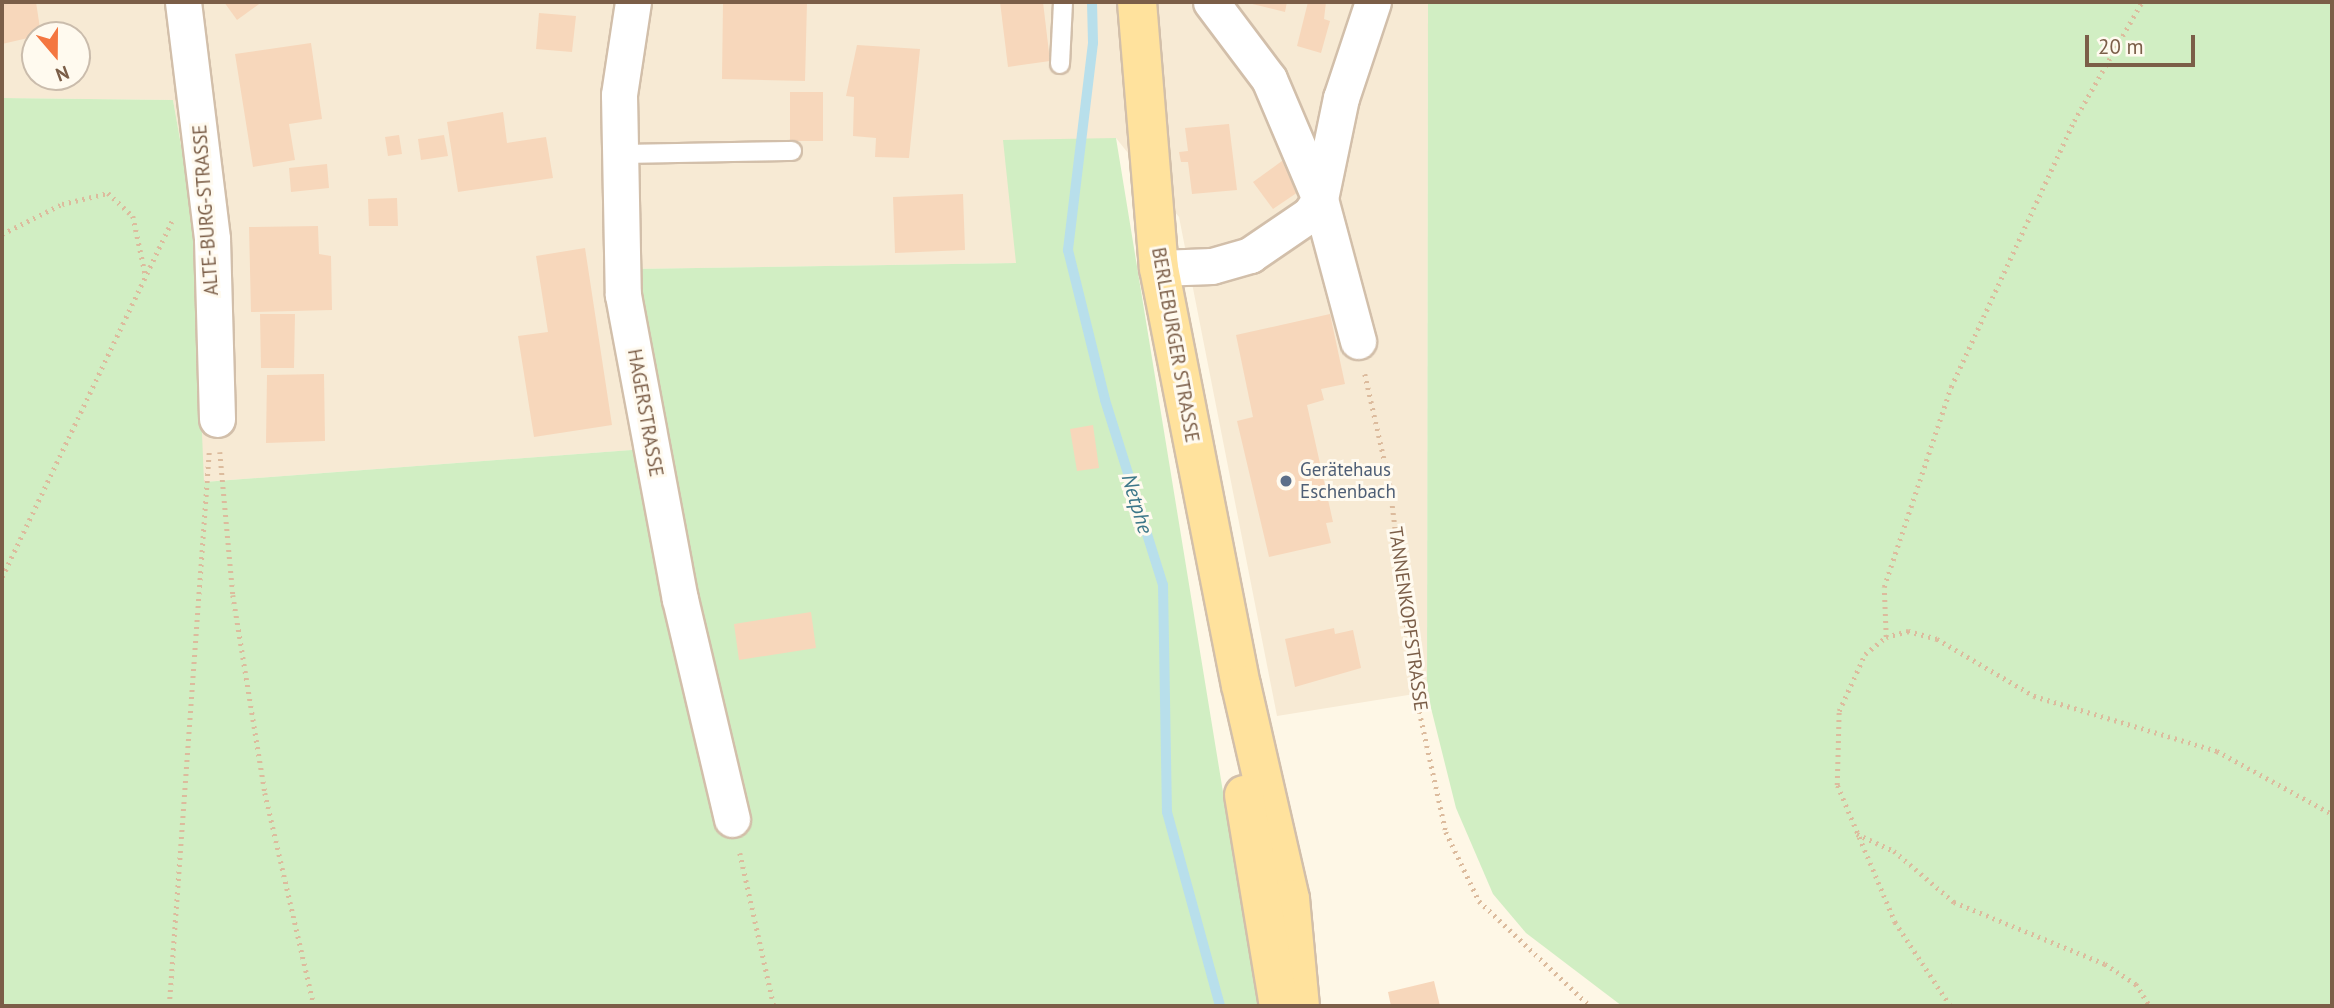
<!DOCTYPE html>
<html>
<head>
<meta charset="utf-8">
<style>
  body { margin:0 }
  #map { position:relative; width:2334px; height:1008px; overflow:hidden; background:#fef7e6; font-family:"PT Sans",sans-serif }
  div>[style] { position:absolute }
  .residential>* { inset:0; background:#f7ead4 }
  .green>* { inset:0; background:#d1eec3 }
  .stream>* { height:10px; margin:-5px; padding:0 5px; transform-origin:5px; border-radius:5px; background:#b8dfeb }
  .building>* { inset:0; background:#f7d7bb }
  .path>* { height:4.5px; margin-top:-2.25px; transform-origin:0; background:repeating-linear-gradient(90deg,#dcbb9d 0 2px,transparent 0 7px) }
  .roads { filter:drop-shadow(2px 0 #d2bfaa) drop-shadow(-2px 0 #d2bfaa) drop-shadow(0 2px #d2bfaa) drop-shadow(0 -2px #d2bfaa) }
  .service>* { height:18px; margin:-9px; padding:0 9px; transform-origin:9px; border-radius:9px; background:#fff }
  .minor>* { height:35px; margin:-17.5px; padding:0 17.5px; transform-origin:17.5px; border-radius:17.5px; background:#fff }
  .primary>* { height:38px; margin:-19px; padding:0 19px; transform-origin:19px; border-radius:19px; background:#ffe29d }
  .dots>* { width:19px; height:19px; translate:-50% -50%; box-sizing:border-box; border:4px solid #fffaef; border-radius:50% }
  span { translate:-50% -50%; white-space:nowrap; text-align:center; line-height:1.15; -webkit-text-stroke:6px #fffaef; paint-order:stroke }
  .street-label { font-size:19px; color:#7b5e48 }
  .service-label { font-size:19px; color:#4e5e75 }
  .left { translate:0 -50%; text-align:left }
  .water-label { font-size:21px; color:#3c7789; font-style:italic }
  .frame { position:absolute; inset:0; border:4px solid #7b5e48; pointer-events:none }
  .north { position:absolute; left:21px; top:21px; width:70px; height:70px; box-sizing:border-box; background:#fffaef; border:2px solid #cabcac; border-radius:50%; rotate:160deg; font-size:19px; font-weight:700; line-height:28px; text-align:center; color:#7b5e48 }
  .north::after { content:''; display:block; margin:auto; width:24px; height:32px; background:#f47640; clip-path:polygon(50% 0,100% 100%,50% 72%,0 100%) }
  .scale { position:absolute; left:2085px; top:35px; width:110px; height:32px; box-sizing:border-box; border:4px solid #7b5e48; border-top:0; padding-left:9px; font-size:21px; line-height:24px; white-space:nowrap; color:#7b5e48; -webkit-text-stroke:5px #fffaef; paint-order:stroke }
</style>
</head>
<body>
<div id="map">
  <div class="residential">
    <div style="clip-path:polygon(evenodd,2px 2px,1428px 2px,1427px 692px,1277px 716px,1179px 217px,1116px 138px,1017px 263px,631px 269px,645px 449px,203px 482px,193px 213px,173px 100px,2px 98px,2px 2px,35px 35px,77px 35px,77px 77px,35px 77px,35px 35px)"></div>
  </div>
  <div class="green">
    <div style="clip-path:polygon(1428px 2px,2332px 2px,2332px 1006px,1622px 1006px,1526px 933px,1493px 894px,1456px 808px,1427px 692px)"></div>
    <div style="clip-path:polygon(2px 98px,173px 100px,193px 213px,204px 482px,645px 449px,631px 269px,1016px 263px,1003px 140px,1116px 138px,1258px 1006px,2px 1006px)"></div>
  </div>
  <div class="stream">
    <div style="left:1092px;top:2px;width:41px;rotate:88.6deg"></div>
    <div style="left:1093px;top:43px;width:209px;rotate:96.9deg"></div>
    <div style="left:1068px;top:250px;width:154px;rotate:76.1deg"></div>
    <div style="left:1105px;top:400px;width:194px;rotate:72.6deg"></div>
    <div style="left:1163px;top:585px;width:227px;rotate:89deg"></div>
    <div style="left:1167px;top:812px;width:201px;rotate:74.7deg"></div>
  </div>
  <div class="building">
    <div style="clip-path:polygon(18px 2px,36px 2px,41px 35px,2px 44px,2px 4px)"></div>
    <div style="clip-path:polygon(224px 2px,262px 2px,237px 20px)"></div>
    <div style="clip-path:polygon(723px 2px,807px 2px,805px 81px,722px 79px)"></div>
    <div style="clip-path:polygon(1000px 2px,1043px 2px,1050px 61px,1008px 67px)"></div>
    <div style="clip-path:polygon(1244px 2px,1287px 2px,1285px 12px)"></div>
    <div style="clip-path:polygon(1308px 2px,1326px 2px,1324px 19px,1330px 21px,1321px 53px,1297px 46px)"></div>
    <div style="clip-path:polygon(539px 13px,576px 16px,572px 52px,536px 49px)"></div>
    <div style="clip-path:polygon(311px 43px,322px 119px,289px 124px,295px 160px,253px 167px,235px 54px)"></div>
    <div style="clip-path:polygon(857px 45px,920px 49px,909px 158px,875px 157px,876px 138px,853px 136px,854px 97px,846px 96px)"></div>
    <div style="clip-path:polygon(790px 92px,823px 92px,823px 141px,790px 141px)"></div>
    <div style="clip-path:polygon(503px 112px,507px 143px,546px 137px,553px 178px,458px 192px,447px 122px)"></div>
    <div style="clip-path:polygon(1229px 124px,1237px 190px,1192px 194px,1188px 162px,1181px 162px,1179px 152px,1188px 151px,1185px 128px)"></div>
    <div style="clip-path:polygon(399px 135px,402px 154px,388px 156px,385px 137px)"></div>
    <div style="clip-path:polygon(444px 135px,448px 156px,421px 160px,418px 139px)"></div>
    <div style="clip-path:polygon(1286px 158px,1301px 190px,1273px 209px,1253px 182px)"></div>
    <div style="clip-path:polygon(327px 164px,329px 188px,291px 192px,289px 168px)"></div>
    <div style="clip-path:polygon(963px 194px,965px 250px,895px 253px,893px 197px)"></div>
    <div style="clip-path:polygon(397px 198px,398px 226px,369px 226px,368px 199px)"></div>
    <div style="clip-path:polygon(318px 226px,319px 254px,331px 256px,332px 310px,251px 312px,249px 227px)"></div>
    <div style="clip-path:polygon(585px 248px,612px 425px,534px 437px,518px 336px,548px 332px,536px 256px)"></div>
    <div style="clip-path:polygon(260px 314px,295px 314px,294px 368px,261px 368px)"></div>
    <div style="clip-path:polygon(1330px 314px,1345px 384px,1321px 389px,1324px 400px,1307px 405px,1333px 522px,1326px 523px,1331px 543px,1269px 557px,1237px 421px,1253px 417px,1236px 335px)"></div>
    <div style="clip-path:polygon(324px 374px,325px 441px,266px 443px,267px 375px)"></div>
    <div style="clip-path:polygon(1093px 425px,1099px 468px,1077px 471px,1070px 429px)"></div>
    <div style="clip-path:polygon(811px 612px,816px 648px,739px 660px,734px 624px)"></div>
    <div style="clip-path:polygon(1334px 628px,1335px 634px,1353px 630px,1361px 668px,1295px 687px,1285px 639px)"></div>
    <div style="clip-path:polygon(1434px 981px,1440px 1006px,1391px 1006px,1388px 992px)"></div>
  </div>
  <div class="path">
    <div style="left:2px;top:234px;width:67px;rotate:-26.6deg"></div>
    <div style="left:62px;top:204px;width:47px;rotate:-13.4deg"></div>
    <div style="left:108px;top:193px;width:34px;rotate:43deg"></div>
    <div style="left:133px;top:216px;width:62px;rotate:78deg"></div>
    <div style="left:1365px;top:374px;width:114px;rotate:77.3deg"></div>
    <div style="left:1390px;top:485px;width:208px;rotate:83.1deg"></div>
    <div style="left:1415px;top:691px;width:144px;rotate:77.6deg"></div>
    <div style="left:1446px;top:832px;width:76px;rotate:64.4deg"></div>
    <div style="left:1479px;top:901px;width:153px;rotate:43.4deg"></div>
    <div style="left:220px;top:452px;width:144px;rotate:84.8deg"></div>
    <div style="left:233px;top:595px;width:201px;rotate:80.8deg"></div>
    <div style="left:265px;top:793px;width:219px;rotate:77deg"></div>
    <div style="left:2px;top:577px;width:395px;rotate:-64.5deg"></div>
    <div style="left:1886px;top:637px;width:50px;rotate:-92.3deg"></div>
    <div style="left:1884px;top:587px;width:211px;rotate:-71.5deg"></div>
    <div style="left:1951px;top:387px;width:293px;rotate:-65.2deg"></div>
    <div style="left:2074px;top:121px;width:137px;rotate:-60.3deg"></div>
    <div style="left:1857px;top:834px;width:41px;rotate:24.7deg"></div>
    <div style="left:1894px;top:851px;width:79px;rotate:40.4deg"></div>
    <div style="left:1954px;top:902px;width:163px;rotate:22.3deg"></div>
    <div style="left:2105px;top:964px;width:37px;rotate:33deg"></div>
    <div style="left:2136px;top:984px;width:26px;rotate:58deg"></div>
    <div style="left:740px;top:853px;width:157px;rotate:77.5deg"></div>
    <div style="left:169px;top:1006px;width:555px;rotate:-85.87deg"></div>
    <div style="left:1950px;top:1006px;width:100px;rotate:-123.5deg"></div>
    <div style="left:1895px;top:923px;width:150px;rotate:-112.8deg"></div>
    <div style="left:1837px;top:785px;width:74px;rotate:-88.5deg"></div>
    <div style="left:1839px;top:711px;width:63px;rotate:-65.5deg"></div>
    <div style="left:1865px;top:654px;width:27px;rotate:-39deg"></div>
    <div style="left:1886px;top:637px;width:23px;rotate:-15deg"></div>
    <div style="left:1908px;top:631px;width:30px;rotate:15deg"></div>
    <div style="left:1937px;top:639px;width:113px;rotate:30.4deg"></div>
    <div style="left:2034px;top:696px;width:191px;rotate:16.7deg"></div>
    <div style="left:2217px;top:751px;width:131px;rotate:28.7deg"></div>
  </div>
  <div class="roads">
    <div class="service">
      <div style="left:1060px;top:64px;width:62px;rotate:-87.2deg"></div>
      <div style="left:618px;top:154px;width:174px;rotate:-1deg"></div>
    </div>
    <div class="minor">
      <div style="left:183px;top:2px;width:239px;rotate:83deg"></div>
      <div style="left:212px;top:239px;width:180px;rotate:88.4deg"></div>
      <div style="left:633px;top:2px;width:94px;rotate:98.6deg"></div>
      <div style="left:619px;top:95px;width:200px;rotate:88.9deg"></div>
      <div style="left:623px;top:295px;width:309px;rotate:79.4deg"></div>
      <div style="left:680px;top:599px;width:226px;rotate:76.7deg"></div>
      <div style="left:1211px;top:2px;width:96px;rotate:53deg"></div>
      <div style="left:1269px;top:79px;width:130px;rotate:67deg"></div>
      <div style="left:1320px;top:199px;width:147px;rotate:75deg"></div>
      <div style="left:1159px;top:268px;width:53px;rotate:-2.2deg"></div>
      <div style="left:1212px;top:266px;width:40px;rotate:-16deg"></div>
      <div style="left:1250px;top:255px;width:73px;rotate:-34.3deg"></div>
      <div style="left:1310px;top:214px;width:18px;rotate:-56deg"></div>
      <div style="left:1320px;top:199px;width:103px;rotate:-78.3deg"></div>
      <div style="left:1341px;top:98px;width:101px;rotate:-71.6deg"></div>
    </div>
    <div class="primary">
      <div style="left:1137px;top:2px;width:267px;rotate:85.3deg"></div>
      <div style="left:1159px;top:268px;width:425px;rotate:78.9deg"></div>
      <div style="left:1241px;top:685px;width:220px;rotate:77.1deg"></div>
      <div style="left:1290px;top:899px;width:107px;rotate:84.7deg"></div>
      <div style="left:1244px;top:795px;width:214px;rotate:80.6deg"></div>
    </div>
  </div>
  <div class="dots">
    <div style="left:1286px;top:481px;background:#5c6f8a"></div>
  </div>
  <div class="street-label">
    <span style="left:206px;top:210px;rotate:-94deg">ALTE-BURG-STRASSE</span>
    <span style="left:1175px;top:345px;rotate:80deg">BERLEBURGER STRASSE</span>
    <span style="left:645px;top:413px;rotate:80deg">HAGERSTRASSE</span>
    <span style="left:1408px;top:619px;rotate:82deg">TANNENKOPFSTRASSE</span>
  </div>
  <div class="service-label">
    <span class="left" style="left:1300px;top:481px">Gerätehaus<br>Eschenbach</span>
  </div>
  <div class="water-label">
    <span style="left:1137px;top:504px;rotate:73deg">Netphe</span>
  </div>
  <div class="frame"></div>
  <div class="north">N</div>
  <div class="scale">20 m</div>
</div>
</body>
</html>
